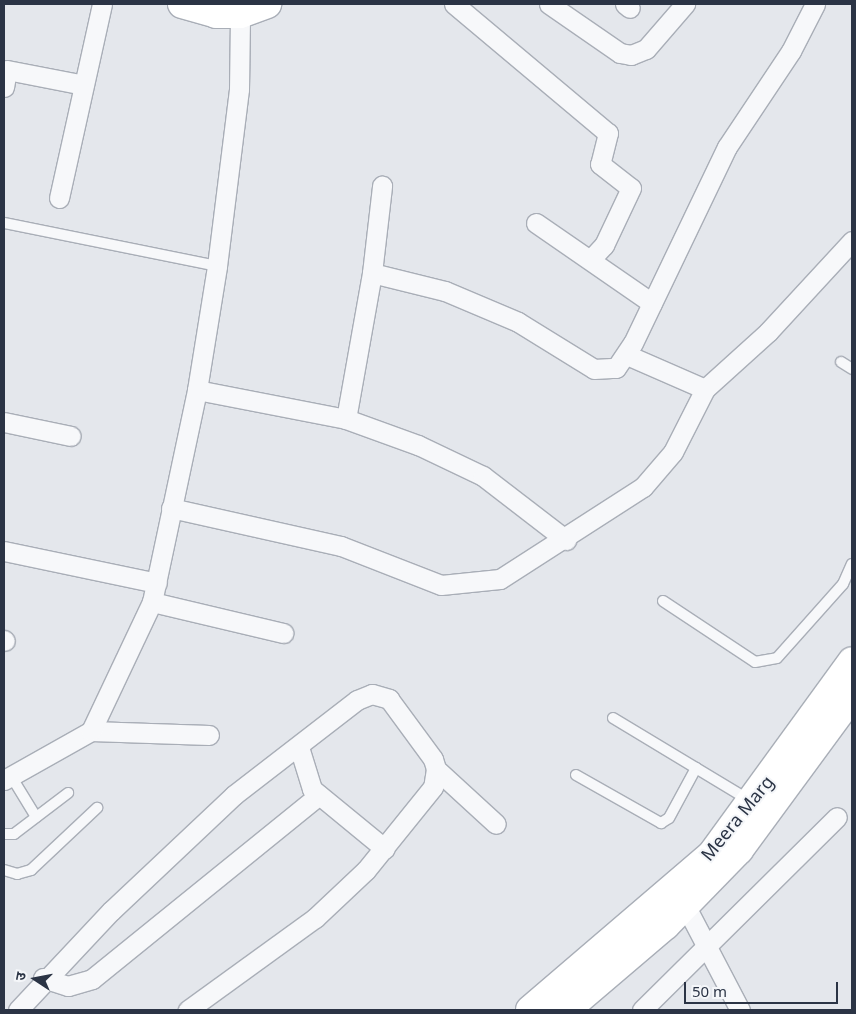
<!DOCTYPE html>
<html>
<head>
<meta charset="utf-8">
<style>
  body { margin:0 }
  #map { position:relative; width:856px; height:1014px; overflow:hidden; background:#e4e7ec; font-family:"Noto Sans","Noto Sans Devanagari",sans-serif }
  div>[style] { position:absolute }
  .roads { filter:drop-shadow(1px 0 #a9aeb7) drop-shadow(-1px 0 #a9aeb7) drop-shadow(0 1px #a9aeb7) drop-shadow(0 -1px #a9aeb7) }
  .lane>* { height:10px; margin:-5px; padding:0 5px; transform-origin:5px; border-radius:5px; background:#f7f8fa }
  .street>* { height:19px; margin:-9.5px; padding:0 9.5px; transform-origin:9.5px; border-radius:9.5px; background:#f7f8fa }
  .secondary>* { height:28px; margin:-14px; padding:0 14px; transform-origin:14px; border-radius:14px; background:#fff }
  .primary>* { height:28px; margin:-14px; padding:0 14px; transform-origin:14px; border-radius:14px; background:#fff }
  span { translate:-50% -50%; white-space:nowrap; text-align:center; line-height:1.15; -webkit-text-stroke:4px #f4f6f9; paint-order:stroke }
  .street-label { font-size:18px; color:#2b3445 }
  .frame { position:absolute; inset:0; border:5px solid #2b3445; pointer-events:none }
  .north { position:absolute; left:10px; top:954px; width:50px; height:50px; -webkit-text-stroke:4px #f4f6f9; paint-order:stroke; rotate:281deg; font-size:14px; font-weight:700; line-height:20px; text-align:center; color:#2b3445 }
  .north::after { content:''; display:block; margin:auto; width:18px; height:22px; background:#2b3445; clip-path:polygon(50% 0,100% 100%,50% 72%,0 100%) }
  .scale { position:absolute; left:684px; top:982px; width:154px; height:22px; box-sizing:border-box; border:2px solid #2b3445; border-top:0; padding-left:6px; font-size:15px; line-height:18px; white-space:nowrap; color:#2b3445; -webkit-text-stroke:4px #f4f6f9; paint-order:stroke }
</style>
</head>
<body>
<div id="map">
  <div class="roads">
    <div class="lane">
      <div style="left:4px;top:223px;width:217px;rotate:11.4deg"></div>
      <div style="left:841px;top:362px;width:13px;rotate:32deg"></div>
      <div style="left:663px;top:601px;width:110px;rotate:33.5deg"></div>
      <div style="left:755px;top:662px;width:22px;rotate:-10deg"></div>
      <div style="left:777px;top:658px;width:99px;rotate:-48.3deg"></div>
      <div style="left:843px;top:584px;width:22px;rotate:-66deg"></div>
      <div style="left:613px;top:718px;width:159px;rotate:31.1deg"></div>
      <div style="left:576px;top:775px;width:98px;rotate:29.5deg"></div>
      <div style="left:661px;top:823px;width:9px;rotate:-32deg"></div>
      <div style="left:669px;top:818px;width:57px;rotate:-61.6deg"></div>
      <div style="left:11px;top:776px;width:48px;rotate:58.6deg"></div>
      <div style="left:4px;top:834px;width:10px"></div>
      <div style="left:14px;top:834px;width:68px;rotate:-37.2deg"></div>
      <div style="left:4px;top:870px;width:14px;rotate:17deg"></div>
      <div style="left:17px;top:874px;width:15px;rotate:-16deg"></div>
      <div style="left:31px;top:870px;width:91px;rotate:-43.2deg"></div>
    </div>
    <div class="street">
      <div style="left:454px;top:4px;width:201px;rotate:40deg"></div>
      <div style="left:608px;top:133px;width:32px;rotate:104deg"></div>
      <div style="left:600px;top:164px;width:39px;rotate:38deg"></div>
      <div style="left:631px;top:188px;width:63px;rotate:115.3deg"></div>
      <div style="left:604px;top:245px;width:18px;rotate:133deg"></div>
      <div style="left:549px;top:4px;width:86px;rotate:34.6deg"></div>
      <div style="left:620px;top:53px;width:11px;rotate:10deg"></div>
      <div style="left:631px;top:55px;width:16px;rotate:-22deg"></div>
      <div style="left:646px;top:49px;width:60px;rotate:-49.1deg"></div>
      <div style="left:625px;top:4px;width:6px;rotate:39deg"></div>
      <div style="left:4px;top:87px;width:17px;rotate:-80deg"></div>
      <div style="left:7px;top:70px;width:78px;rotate:11deg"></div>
      <div style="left:59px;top:198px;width:199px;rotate:-77.5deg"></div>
      <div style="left:536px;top:223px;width:141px;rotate:34.6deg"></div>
      <div style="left:372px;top:273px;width:75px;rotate:13.9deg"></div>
      <div style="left:445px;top:291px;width:79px;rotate:23deg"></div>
      <div style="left:518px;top:322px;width:89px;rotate:31.7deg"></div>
      <div style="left:594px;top:369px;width:22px;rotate:-3deg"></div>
      <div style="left:616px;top:368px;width:30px;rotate:-56deg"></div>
      <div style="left:633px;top:343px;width:217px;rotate:-64.4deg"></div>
      <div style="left:727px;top:147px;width:115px;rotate:-56.3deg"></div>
      <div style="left:791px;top:51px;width:53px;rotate:-62.9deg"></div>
      <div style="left:627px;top:355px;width:85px;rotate:23.6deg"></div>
      <div style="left:705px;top:389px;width:85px;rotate:-42.1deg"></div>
      <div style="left:768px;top:332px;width:124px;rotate:-47.3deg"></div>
      <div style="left:197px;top:390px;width:152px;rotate:11deg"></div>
      <div style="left:346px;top:419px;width:77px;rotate:19.9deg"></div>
      <div style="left:418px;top:445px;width:72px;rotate:25.5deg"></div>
      <div style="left:483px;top:476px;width:105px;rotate:37.6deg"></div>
      <div style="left:346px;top:419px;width:148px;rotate:-79.9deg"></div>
      <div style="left:372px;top:273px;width:88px;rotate:-83.4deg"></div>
      <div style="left:4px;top:422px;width:68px;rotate:11.8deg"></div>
      <div style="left:171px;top:508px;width:174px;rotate:12.6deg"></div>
      <div style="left:341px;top:546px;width:107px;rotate:21.3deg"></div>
      <div style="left:441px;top:585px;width:59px;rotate:-5.8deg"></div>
      <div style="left:500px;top:579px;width:170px;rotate:-32.8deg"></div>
      <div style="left:643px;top:487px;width:46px;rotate:-49.4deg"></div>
      <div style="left:673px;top:452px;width:71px;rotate:-63.1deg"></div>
      <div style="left:4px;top:551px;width:156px;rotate:11.8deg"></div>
      <div style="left:152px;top:602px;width:135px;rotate:13.3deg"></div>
      <div style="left:4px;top:640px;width:1px;rotate:45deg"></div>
      <div style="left:91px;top:731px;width:118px;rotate:1.9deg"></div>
      <div style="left:299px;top:747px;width:44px;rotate:72.8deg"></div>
      <div style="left:312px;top:789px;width:94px;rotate:39.4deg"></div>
      <div style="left:436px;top:769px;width:81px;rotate:42.5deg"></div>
      <div style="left:4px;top:780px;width:100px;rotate:-29.4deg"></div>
      <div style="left:91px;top:731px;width:143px;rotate:-64.7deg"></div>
      <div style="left:152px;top:602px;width:217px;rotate:-78deg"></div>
      <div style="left:197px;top:390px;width:126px;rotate:-80.8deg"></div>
      <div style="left:217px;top:266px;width:178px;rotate:-82.9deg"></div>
      <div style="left:239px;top:89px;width:75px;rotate:-89.2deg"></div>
      <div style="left:685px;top:905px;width:119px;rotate:62.4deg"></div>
      <div style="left:43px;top:978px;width:26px;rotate:18deg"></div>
      <div style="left:68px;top:986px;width:25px;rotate:-16deg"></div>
      <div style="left:92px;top:979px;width:292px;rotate:-39deg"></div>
      <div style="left:18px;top:1010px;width:136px;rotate:-46.8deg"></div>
      <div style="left:111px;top:911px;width:169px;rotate:-43.3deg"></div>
      <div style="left:234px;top:795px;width:155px;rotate:-37.7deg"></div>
      <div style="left:357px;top:700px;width:16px;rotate:-22deg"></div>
      <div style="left:372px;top:694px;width:18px;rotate:16deg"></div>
      <div style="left:389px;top:699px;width:74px;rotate:53.7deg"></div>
      <div style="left:433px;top:759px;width:10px;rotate:73deg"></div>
      <div style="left:436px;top:769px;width:18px;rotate:99deg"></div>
      <div style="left:433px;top:787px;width:107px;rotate:128.9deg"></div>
      <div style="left:366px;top:870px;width:70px;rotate:136.7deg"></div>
      <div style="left:315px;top:918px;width:157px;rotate:144.1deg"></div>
      <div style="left:642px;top:1010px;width:274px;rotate:-44.7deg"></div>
    </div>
    <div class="secondary">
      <div style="left:182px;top:4px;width:35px;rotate:16deg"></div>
      <div style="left:216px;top:14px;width:24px"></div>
      <div style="left:240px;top:14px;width:29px;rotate:-20deg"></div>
    </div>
    <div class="primary">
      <div style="left:530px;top:1010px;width:240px;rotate:-40.6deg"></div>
      <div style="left:712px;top:854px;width:238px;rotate:-54deg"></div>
      <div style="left:566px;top:1010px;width:131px;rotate:-40.4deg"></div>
      <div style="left:666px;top:925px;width:105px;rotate:-45.8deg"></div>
      <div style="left:739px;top:850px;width:191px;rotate:-53.7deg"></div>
    </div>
  </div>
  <div class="street-label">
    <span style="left:737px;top:818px;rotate:-51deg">Meera Marg</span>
  </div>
  <div class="frame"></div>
  <div class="north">उ</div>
  <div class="scale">50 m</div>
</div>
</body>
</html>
